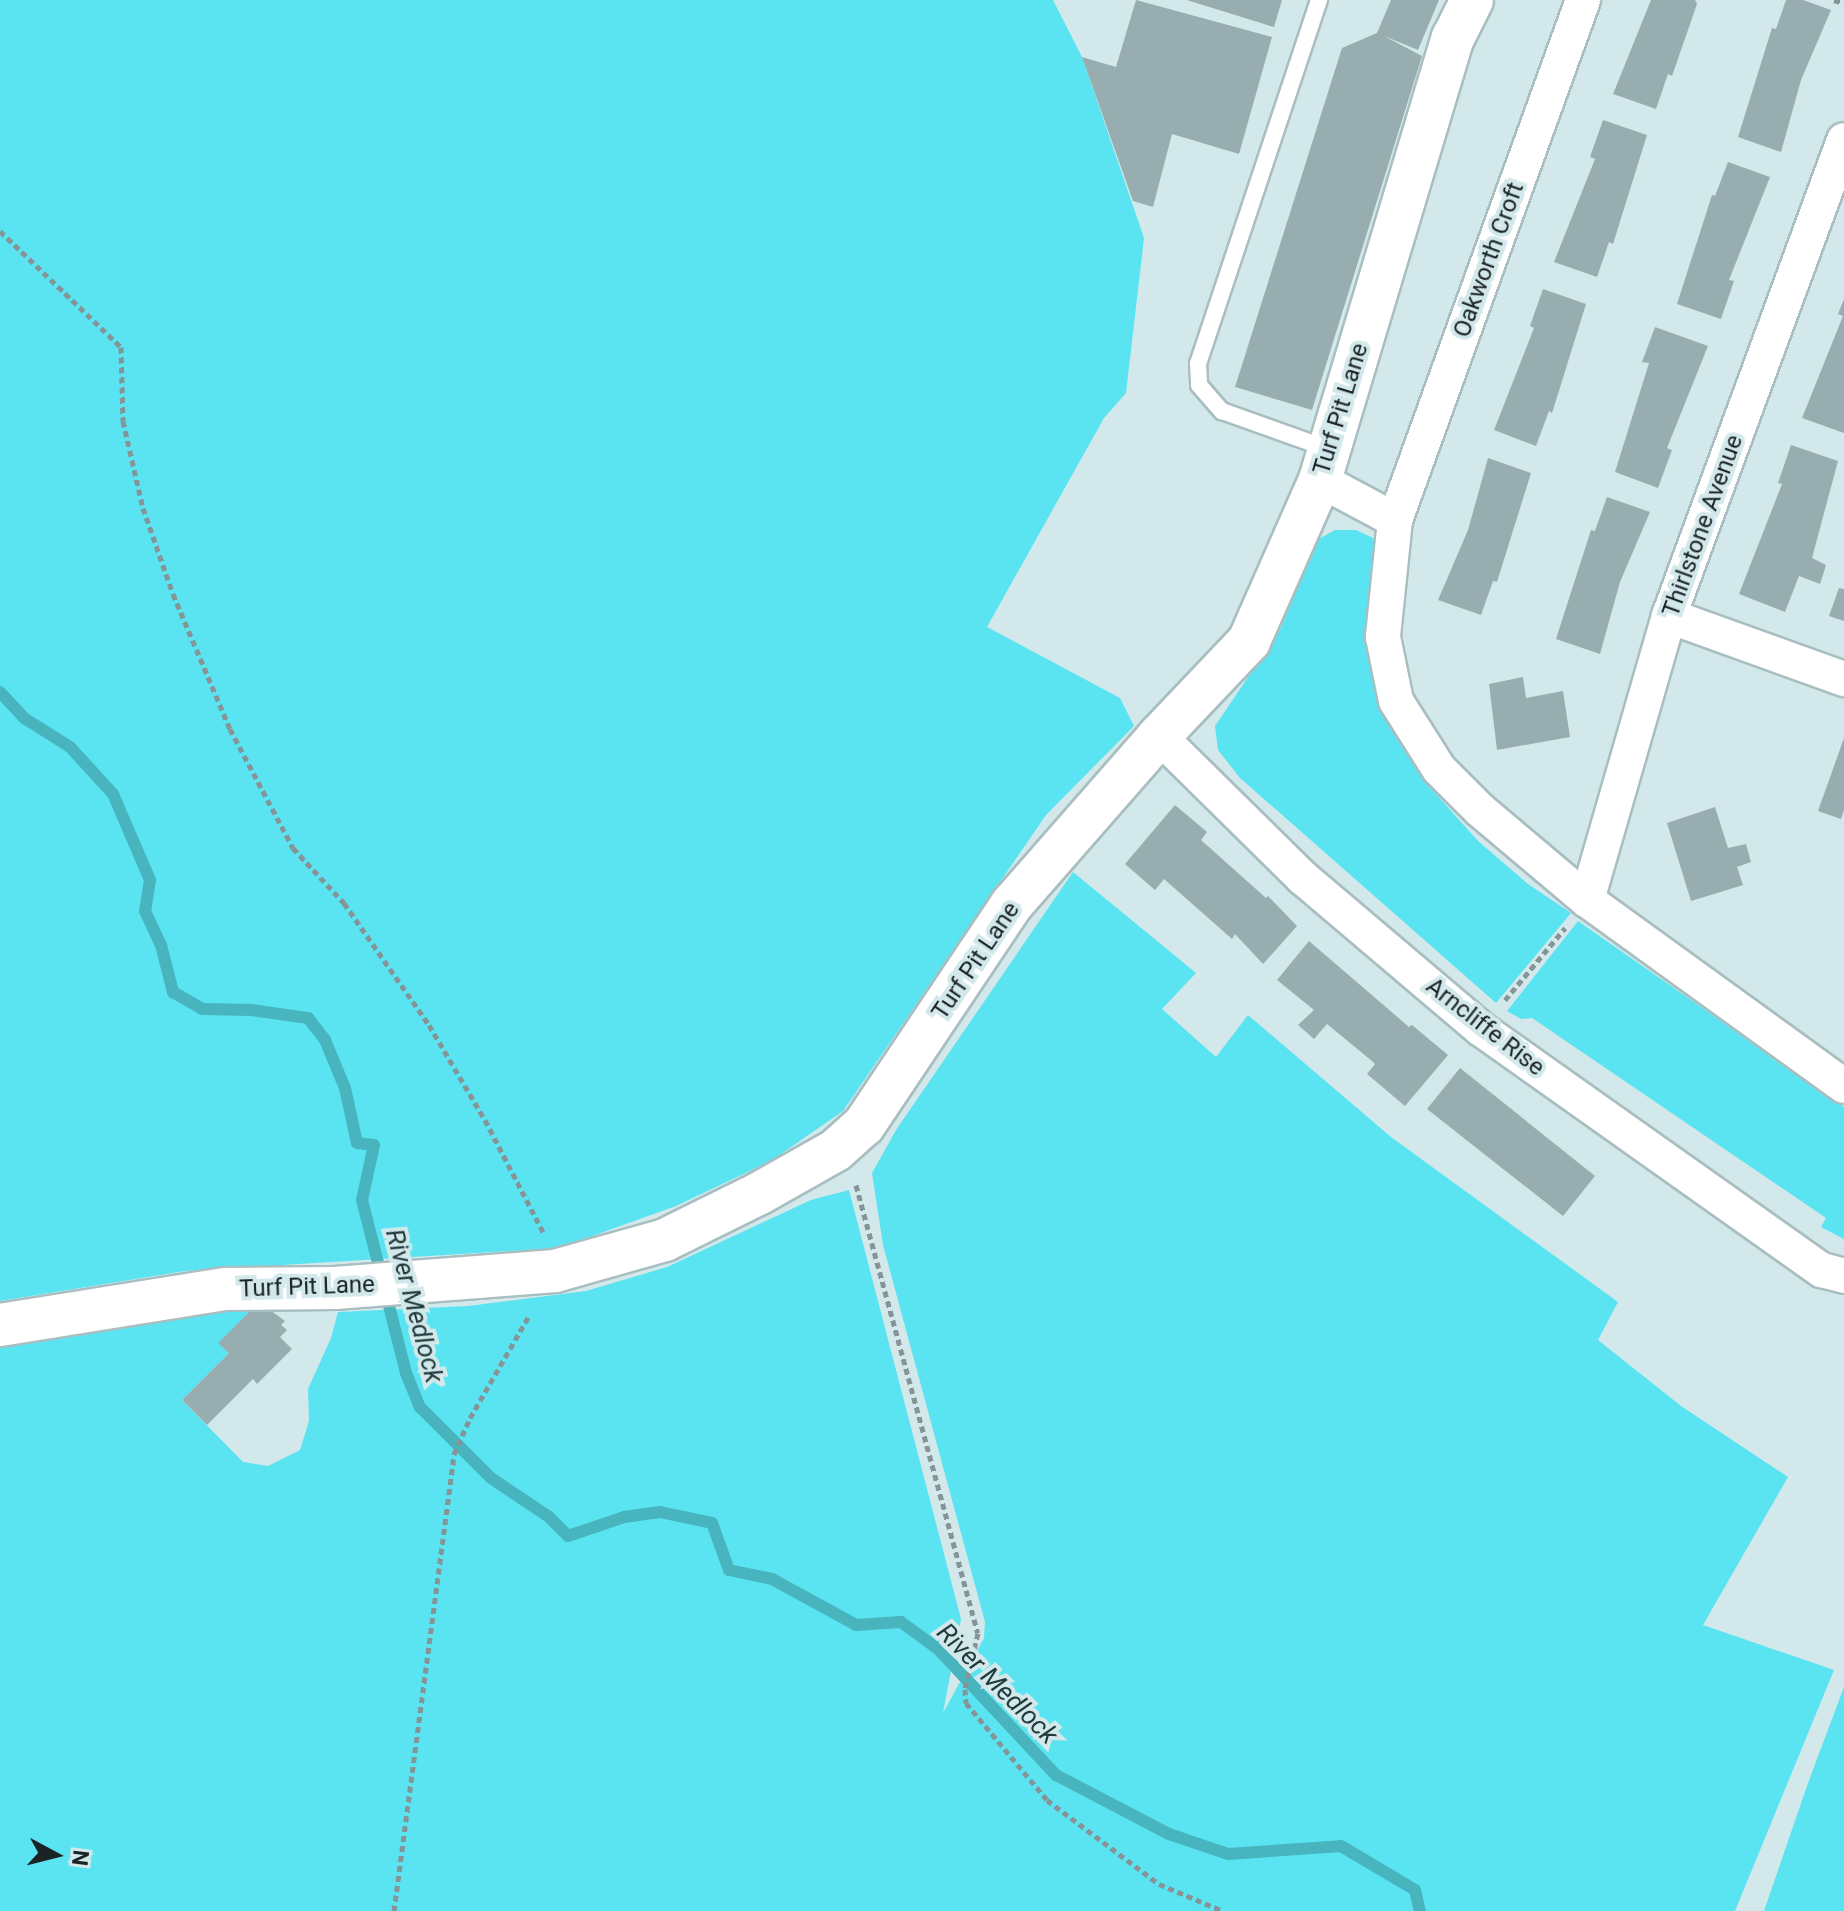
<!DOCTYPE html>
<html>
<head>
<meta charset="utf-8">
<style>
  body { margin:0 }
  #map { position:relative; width:1844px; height:1911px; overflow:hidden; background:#d2e8ea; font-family:Roboto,sans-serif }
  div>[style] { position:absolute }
  .green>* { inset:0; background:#5ae4f1 }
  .stream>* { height:12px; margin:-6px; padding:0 6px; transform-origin:6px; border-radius:6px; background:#48b4be }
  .building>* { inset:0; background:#98adaf }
  .path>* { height:5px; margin-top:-2.5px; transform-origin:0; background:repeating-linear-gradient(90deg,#859597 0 6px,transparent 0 10px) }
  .roads { filter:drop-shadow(2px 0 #a9bec0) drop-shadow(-2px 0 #a9bec0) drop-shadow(0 2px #a9bec0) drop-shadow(0 -2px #a9bec0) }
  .service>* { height:16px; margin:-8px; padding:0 8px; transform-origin:8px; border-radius:8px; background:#fff }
  .minor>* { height:34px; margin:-17px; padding:0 17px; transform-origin:17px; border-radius:17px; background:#fff }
  .tertiary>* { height:42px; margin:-21px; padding:0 21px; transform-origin:21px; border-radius:21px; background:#fff }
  span { translate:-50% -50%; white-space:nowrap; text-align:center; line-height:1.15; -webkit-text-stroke:8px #d2e8ea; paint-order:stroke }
  .street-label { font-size:24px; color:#1b2324 }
  .water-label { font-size:26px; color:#223a3c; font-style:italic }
  .north { position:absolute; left:16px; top:1815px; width:80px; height:80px; -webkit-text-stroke:6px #d2e8ea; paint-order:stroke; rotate:97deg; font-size:22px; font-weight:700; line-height:32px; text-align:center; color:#1b2324 }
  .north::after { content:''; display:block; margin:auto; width:28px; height:36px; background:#1b2324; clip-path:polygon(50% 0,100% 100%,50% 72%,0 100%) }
</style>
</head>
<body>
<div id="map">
  <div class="green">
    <div style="clip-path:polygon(0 0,1053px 0,1082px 57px,1144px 238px,1126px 393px,1104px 418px,987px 627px,1120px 698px,1134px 726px,1046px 815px,843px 1111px,771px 1161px,676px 1206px,559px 1248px,185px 1271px,0 1301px)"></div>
    <div style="clip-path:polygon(1335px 530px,1356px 530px,1373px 538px,1383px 559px,1395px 731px,1427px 784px,1478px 841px,1528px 884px,1571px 913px,1496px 1003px,1240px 778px,1218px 750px,1215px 726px,1280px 630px,1317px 540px)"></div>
    <div style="clip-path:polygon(1073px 872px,1196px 973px,1162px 1009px,1216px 1057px,1248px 1015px,1391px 1137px,1618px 1302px,1598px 1340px,1681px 1406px,1788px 1477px,1703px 1625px,1834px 1670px,1735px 1911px,0 1911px,0 1348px,128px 1319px,259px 1302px,219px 1343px,229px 1353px,182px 1400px,243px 1462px,268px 1466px,300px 1450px,309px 1421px,308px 1389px,331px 1338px,338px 1312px,468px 1306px,586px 1291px,667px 1267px,811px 1200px,849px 1190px,961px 1619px,943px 1713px,984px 1638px,985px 1622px,883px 1245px,872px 1173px,896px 1130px)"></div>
    <div style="clip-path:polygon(1578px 921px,1844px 1107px,1844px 1239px,1821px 1227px,1826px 1218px,1532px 1018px,1521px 1019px,1507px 1011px)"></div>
    <div style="clip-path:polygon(1844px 1687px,1844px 1911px,1764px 1911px,1808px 1783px)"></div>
  </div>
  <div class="stream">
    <div style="left:0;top:692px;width:35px;rotate:47deg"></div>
    <div style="left:24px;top:718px;width:54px;rotate:32.2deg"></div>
    <div style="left:70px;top:747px;width:64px;rotate:47.5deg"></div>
    <div style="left:113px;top:794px;width:94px;rotate:66.7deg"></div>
    <div style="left:150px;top:880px;width:31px;rotate:99deg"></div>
    <div style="left:145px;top:911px;width:38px;rotate:65deg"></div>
    <div style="left:161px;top:945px;width:49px;rotate:75.7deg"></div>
    <div style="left:173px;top:992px;width:34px;rotate:30deg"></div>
    <div style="left:202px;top:1009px;width:49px;rotate:1.2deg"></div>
    <div style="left:251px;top:1010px;width:58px;rotate:8deg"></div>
    <div style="left:308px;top:1018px;width:28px;rotate:52deg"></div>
    <div style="left:325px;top:1040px;width:52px;rotate:67.4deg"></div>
    <div style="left:345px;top:1088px;width:56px;rotate:77.7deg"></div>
    <div style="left:357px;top:1143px;width:17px;rotate:7deg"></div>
    <div style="left:374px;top:1145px;width:56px;rotate:102.3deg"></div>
    <div style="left:362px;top:1200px;width:179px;rotate:75.7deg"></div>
    <div style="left:406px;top:1373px;width:37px;rotate:68deg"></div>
    <div style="left:420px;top:1407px;width:100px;rotate:45deg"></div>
    <div style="left:491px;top:1478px;width:70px;rotate:33.9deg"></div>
    <div style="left:549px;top:1517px;width:27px;rotate:45deg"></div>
    <div style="left:568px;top:1536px;width:59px;rotate:-18.7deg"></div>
    <div style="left:624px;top:1517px;width:36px;rotate:-8deg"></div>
    <div style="left:660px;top:1512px;width:53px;rotate:11.9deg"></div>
    <div style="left:712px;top:1523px;width:50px;rotate:70.1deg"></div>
    <div style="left:729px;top:1570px;width:44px;rotate:11.8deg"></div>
    <div style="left:772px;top:1579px;width:96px;rotate:28.7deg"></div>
    <div style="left:856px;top:1625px;width:45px;rotate:-3.8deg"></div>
    <div style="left:901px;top:1622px;width:46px;rotate:36.1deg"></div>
    <div style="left:938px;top:1649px;width:173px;rotate:46.9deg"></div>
    <div style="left:1056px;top:1775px;width:127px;rotate:27.6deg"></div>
    <div style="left:1169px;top:1834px;width:62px;rotate:18.7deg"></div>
    <div style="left:1228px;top:1854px;width:113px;rotate:-4deg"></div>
    <div style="left:1341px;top:1846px;width:86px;rotate:30.7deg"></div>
    <div style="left:1415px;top:1890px;width:22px;rotate:77deg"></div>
  </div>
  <div class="building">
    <div style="clip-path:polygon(1136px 0,1272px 37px,1239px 154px,1172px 134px,1153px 207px,1133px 201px,1082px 57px,1116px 67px)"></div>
    <div style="clip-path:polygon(1187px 0,1282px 0,1274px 27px)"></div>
    <div style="clip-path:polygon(1391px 0,1439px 0,1418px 50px,1384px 36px,1422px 56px,1312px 410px,1235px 387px,1342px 48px,1377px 33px)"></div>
    <div style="clip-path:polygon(1651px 0,1695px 0,1697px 4px,1672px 76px,1668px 74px,1656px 109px,1613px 94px)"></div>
    <div style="clip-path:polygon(1786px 0,1803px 0,1831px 10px,1801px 80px,1781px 152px,1738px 137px,1772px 28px,1776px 29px)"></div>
    <div style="clip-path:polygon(1603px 120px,1647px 135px,1613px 244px,1609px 242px,1597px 277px,1554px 262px,1595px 159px,1590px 157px)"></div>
    <div style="clip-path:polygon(1728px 162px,1770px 177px,1729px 280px,1734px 281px,1721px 319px,1677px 304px,1712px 195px,1715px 196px)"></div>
    <div style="clip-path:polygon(1543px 289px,1586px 304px,1552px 413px,1549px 411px,1536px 446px,1494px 430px,1534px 328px,1530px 326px)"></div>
    <div style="clip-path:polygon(1844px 299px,1844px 433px,1802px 418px,1843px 316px,1838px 314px)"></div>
    <div style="clip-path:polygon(1655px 327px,1708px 346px,1667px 448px,1672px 450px,1658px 488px,1615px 472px,1649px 363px,1642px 362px)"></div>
    <div style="clip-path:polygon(1791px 445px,1838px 461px,1812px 558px,1826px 565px,1820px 584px,1799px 576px,1785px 612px,1739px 594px,1782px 484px,1778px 483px)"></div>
    <div style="clip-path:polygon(1488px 458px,1531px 473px,1497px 582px,1493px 581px,1481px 615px,1438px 600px,1468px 530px)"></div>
    <div style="clip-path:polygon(1607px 497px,1650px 512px,1620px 582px,1600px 654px,1556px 639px,1591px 530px,1595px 531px)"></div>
    <div style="clip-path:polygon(1839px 588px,1844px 589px,1844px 621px,1829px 616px)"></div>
    <div style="clip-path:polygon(1523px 677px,1526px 698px,1563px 691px,1570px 737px,1497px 750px,1489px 684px)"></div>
    <div style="clip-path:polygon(1844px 738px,1844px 810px,1841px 819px,1818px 811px)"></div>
    <div style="clip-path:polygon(1175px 805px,1207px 832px,1201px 840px,1266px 898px,1268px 896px,1297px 926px,1263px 964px,1235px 934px,1232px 939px,1164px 879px,1155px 890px,1125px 864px)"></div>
    <div style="clip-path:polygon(1715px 807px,1728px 848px,1746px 844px,1751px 862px,1737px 867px,1743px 885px,1691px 901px,1667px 823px)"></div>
    <div style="clip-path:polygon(1309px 941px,1409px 1027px,1412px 1025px,1448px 1055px,1405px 1106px,1367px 1074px,1375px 1064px,1372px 1061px,1327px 1024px,1314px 1039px,1298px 1025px,1314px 1010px,1277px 980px)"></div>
    <div style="clip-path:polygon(1460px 1068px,1595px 1176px,1563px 1216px,1427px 1109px)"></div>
    <div style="clip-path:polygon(259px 1302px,285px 1321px,281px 1325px,287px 1330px,280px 1337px,292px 1349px,257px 1384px,253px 1379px,207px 1425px,182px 1400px,229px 1353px,218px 1343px)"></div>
  </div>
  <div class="path">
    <div style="left:1834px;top:0;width:10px;rotate:17deg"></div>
    <div style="left:0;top:231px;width:168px;rotate:43.8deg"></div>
    <div style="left:121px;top:347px;width:74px;rotate:88.5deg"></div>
    <div style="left:123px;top:421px;width:89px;rotate:77.1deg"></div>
    <div style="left:143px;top:508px;width:91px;rotate:70.8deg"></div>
    <div style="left:173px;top:594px;width:147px;rotate:67.1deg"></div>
    <div style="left:230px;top:729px;width:135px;rotate:62.1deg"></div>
    <div style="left:293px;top:848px;width:75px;rotate:47.2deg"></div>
    <div style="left:344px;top:903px;width:149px;rotate:55.1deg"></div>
    <div style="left:429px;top:1025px;width:110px;rotate:59.5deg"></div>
    <div style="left:485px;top:1120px;width:126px;rotate:62.6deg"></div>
    <div style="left:1505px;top:1000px;width:94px;rotate:-50.2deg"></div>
    <div style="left:856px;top:1185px;width:464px;rotate:74.8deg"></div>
    <div style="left:978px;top:1633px;width:57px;rotate:103.1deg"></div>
    <div style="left:965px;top:1689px;width:14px;rotate:86deg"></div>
    <div style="left:966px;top:1703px;width:126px;rotate:50.1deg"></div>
    <div style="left:1047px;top:1800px;width:140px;rotate:36.9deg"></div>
    <div style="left:1159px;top:1884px;width:69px;rotate:22.9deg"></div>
    <div style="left:394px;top:1911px;width:461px;rotate:-82.5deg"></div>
    <div style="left:454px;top:1454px;width:39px;rotate:-66deg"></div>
    <div style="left:470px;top:1418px;width:118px;rotate:-60deg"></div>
  </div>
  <div class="roads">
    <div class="service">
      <div style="left:1319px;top:0;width:383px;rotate:108.4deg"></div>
      <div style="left:1198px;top:363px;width:22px;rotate:87deg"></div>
      <div style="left:1199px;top:385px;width:35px;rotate:49deg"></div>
      <div style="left:1222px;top:411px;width:113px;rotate:19.7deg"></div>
    </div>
    <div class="minor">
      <div style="left:1320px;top:480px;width:85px;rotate:28.1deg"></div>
      <div style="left:1395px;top:520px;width:553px;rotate:-70.12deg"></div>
      <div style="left:1395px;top:520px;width:118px;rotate:95.9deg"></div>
      <div style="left:1383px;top:637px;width:65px;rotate:78.5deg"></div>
      <div style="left:1396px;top:701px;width:80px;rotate:57.7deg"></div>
      <div style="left:1439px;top:769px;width:58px;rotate:45deg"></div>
      <div style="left:1480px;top:810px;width:140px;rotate:40.1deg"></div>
      <div style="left:1587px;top:900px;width:317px;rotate:35.9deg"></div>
      <div style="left:1669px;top:616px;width:186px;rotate:19.8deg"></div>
      <div style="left:1159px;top:736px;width:202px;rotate:44.6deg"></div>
      <div style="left:1303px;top:878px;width:233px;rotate:40.3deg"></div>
      <div style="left:1481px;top:1029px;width:418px;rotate:35.3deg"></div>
      <div style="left:1822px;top:1270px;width:23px;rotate:15deg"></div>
      <div style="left:1587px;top:900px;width:296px;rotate:-73.9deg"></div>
      <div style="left:1669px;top:616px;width:507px;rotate:-69.81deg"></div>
    </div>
    <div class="tertiary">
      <div style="left:0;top:1325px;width:229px;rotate:-9.1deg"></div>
      <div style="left:226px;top:1289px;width:109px;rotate:-0.5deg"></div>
      <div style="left:335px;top:1288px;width:221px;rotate:-4.4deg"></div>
      <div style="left:555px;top:1271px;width:114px;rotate:-15.7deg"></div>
      <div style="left:665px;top:1240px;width:106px;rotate:-26.3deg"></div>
      <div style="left:760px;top:1193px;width:87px;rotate:-29.5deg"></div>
      <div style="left:836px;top:1150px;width:38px;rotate:-42deg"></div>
      <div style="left:864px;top:1125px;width:266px;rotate:-56.2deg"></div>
      <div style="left:1012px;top:904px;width:223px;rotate:-48.8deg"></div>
      <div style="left:1159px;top:736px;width:131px;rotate:-46.5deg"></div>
      <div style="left:1249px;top:641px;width:176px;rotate:-66.2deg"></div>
      <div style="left:1320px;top:480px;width:462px;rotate:-73.3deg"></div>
      <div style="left:1453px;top:38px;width:42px;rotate:-63.4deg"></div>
    </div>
  </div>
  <div class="street-label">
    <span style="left:1489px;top:260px;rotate:-70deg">Oakworth Croft</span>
    <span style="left:1341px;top:409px;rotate:-73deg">Turf Pit Lane</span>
    <span style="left:1703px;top:526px;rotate:-70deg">Thirlstone Avenue</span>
    <span style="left:976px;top:961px;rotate:-56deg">Turf Pit Lane</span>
    <span style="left:1485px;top:1027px;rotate:38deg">Arncliffe Rise</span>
    <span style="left:307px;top:1287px;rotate:-2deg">Turf Pit Lane</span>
  </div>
  <div class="water-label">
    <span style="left:414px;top:1306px;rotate:75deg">River Medlock</span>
    <span style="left:997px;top:1684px;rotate:45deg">River Medlock</span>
  </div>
  <div class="north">N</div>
</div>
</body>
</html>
